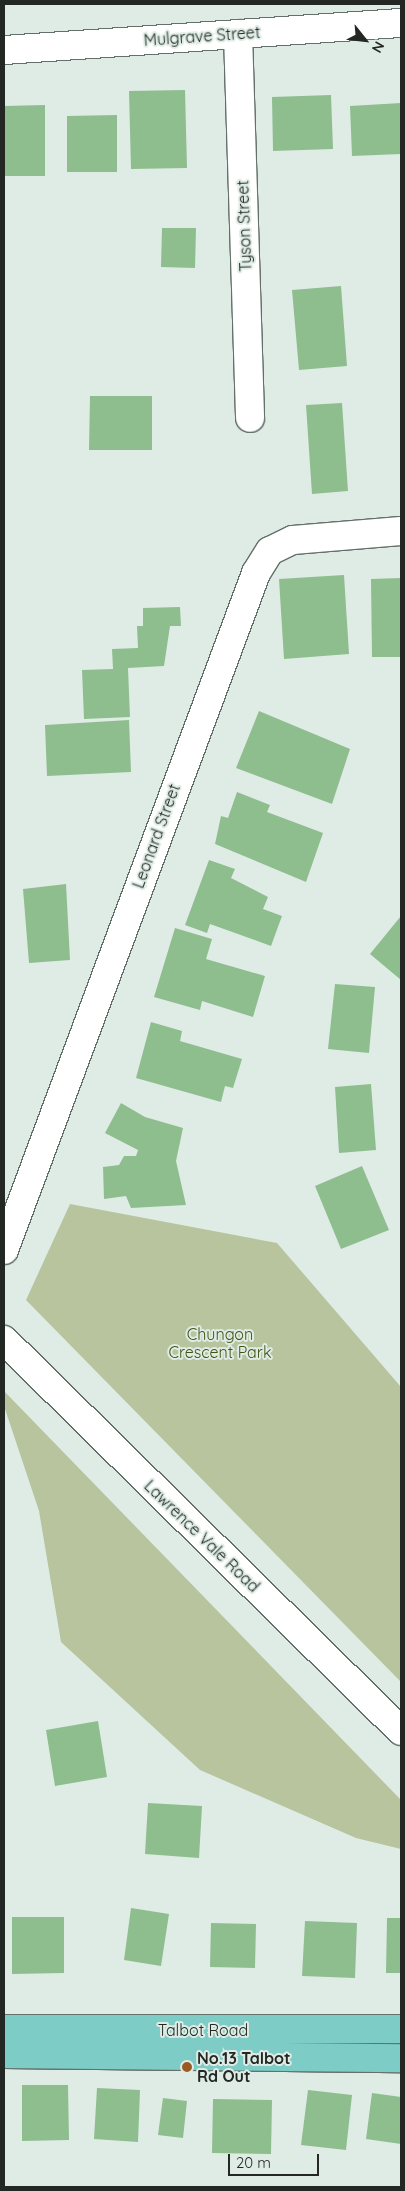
<!DOCTYPE html>
<html>
<head>
<meta charset="utf-8">
<style>
  body { margin:0 }
  #map { position:relative; width:405px; height:2191px; overflow:hidden; background:#dfece6; font-family:Quicksand,sans-serif }
  div>[style] { position:absolute }
  .green>* { inset:0; background:#b7c49e }
  .building>* { inset:0; background:#8ebe8e }
  .roads { filter:drop-shadow(1px 0 #64706a) drop-shadow(-1px 0 #64706a) drop-shadow(0 1px #64706a) drop-shadow(0 -1px #64706a) }
  .minor>* { height:28px; margin:-14px; padding:0 14px; transform-origin:14px; border-radius:14px; background:#fff }
  .major>* { height:28px; margin:-14px; padding:0 14px; transform-origin:14px; border-radius:14px; background:#7dccc6 }
  .dots>* { width:14px; height:14px; translate:-50% -50%; box-sizing:border-box; border:2px solid #dfece6; border-radius:50% }
  span { translate:-50% -50%; white-space:nowrap; text-align:center; line-height:1.15; -webkit-text-stroke:4px #dfece6; paint-order:stroke }
  .street-label { font-size:16px; color:#232825 }
  .park-label { font-size:16px; color:#435411 }
  .poi-label { font-size:16px; color:#232825; font-weight:700 }
  .left { translate:0 -50%; text-align:left }
  .frame { position:absolute; inset:0; border:5px solid #232825; pointer-events:none }
  .north { position:absolute; left:340px; top:15px; width:50px; height:50px; -webkit-text-stroke:4px #dfece6; paint-order:stroke; rotate:119deg; font-size:14px; font-weight:700; line-height:20px; text-align:center; color:#232825 }
  .north::after { content:''; display:block; margin:auto; width:18px; height:22px; background:#232825; clip-path:polygon(50% 0,100% 100%,50% 72%,0 100%) }
  .scale { position:absolute; left:228px; top:2154px; width:91px; height:22px; box-sizing:border-box; border:2px solid #232825; border-top:0; padding-left:6px; font-size:15px; line-height:18px; white-space:nowrap; color:#232825; -webkit-text-stroke:4px #dfece6; paint-order:stroke }
</style>
</head>
<body>
<div id="map">
  <div class="green">
    <div style="clip-path:polygon(70px 1204px,277px 1243px,401px 1387px,401px 1682px,26px 1300px)"></div>
    <div style="clip-path:polygon(4px 1391px,401px 1800px,401px 1849px,356px 1838px,200px 1770px,61px 1642px,39px 1511px,4px 1406px)"></div>
  </div>
  <div class="building">
    <div style="clip-path:polygon(185px 90px,187px 168px,131px 169px,129px 91px)"></div>
    <div style="clip-path:polygon(331px 95px,333px 149px,273px 151px,272px 97px)"></div>
    <div style="clip-path:polygon(401px 103px,401px 154px,352px 156px,350px 106px)"></div>
    <div style="clip-path:polygon(45px 105px,45px 176px,4px 176px,4px 106px)"></div>
    <div style="clip-path:polygon(117px 115px,117px 172px,67px 172px,67px 116px)"></div>
    <div style="clip-path:polygon(162px 228px,196px 228px,195px 268px,161px 267px)"></div>
    <div style="clip-path:polygon(341px 286px,347px 366px,299px 370px,292px 290px)"></div>
    <div style="clip-path:polygon(90px 396px,152px 396px,152px 450px,89px 450px)"></div>
    <div style="clip-path:polygon(342px 403px,348px 491px,312px 494px,306px 405px)"></div>
    <div style="clip-path:polygon(344px 575px,349px 654px,284px 659px,279px 579px)"></div>
    <div style="clip-path:polygon(401px 578px,401px 657px,372px 657px,371px 579px)"></div>
    <div style="clip-path:polygon(180px 607px,181px 626px,170px 626px,164px 666px,128px 668px,130px 717px,84px 719px,82px 670px,113px 669px,112px 649px,138px 648px,137px 626px,143px 626px,143px 608px)"></div>
    <div style="clip-path:polygon(259px 711px,350px 749px,332px 804px,236px 768px)"></div>
    <div style="clip-path:polygon(129px 720px,131px 772px,47px 776px,45px 725px)"></div>
    <div style="clip-path:polygon(237px 792px,270px 805px,267px 812px,323px 833px,306px 882px,215px 844px,221px 816px,228px 818px)"></div>
    <div style="clip-path:polygon(209px 860px,235px 869px,231px 878px,268px 897px,263px 909px,282px 916px,271px 946px,210px 924px,207px 933px,185px 925px)"></div>
    <div style="clip-path:polygon(66px 884px,70px 960px,29px 963px,23px 889px)"></div>
    <div style="clip-path:polygon(401px 916px,401px 980px,370px 954px)"></div>
    <div style="clip-path:polygon(175px 928px,212px 939px,206px 959px,265px 976px,253px 1017px,202px 1001px,200px 1010px,154px 997px)"></div>
    <div style="clip-path:polygon(335px 984px,375px 987px,369px 1053px,328px 1049px)"></div>
    <div style="clip-path:polygon(151px 1022px,182px 1031px,180px 1041px,242px 1059px,233px 1088px,225px 1086px,221px 1102px,136px 1078px)"></div>
    <div style="clip-path:polygon(371px 1084px,376px 1150px,339px 1153px,335px 1087px)"></div>
    <div style="clip-path:polygon(121px 1103px,145px 1117px,183px 1128px,176px 1161px,186px 1205px,131px 1208px,126px 1196px,104px 1199px,103px 1167px,119px 1165px,124px 1156px,136px 1156px,138px 1150px,105px 1133px)"></div>
    <div style="clip-path:polygon(362px 1166px,389px 1230px,341px 1249px,315px 1186px)"></div>
    <div style="clip-path:polygon(98px 1721px,107px 1777px,55px 1786px,46px 1730px)"></div>
    <div style="clip-path:polygon(148px 1803px,202px 1806px,199px 1858px,145px 1854px)"></div>
    <div style="clip-path:polygon(131px 1908px,169px 1914px,161px 1966px,124px 1960px)"></div>
    <div style="clip-path:polygon(12px 1917px,64px 1917px,64px 1973px,12px 1974px)"></div>
    <div style="clip-path:polygon(387px 1918px,401px 1918px,401px 1973px,386px 1973px)"></div>
    <div style="clip-path:polygon(305px 1921px,357px 1923px,355px 1978px,302px 1976px)"></div>
    <div style="clip-path:polygon(211px 1923px,256px 1924px,255px 1968px,210px 1967px)"></div>
    <div style="clip-path:polygon(22px 2085px,68px 2085px,69px 2140px,22px 2141px)"></div>
    <div style="clip-path:polygon(97px 2088px,140px 2090px,138px 2142px,94px 2139px)"></div>
    <div style="clip-path:polygon(308px 2090px,352px 2095px,346px 2150px,301px 2145px)"></div>
    <div style="clip-path:polygon(372px 2093px,401px 2097px,401px 2144px,366px 2139px)"></div>
    <div style="clip-path:polygon(163px 2098px,187px 2101px,183px 2138px,158px 2135px)"></div>
    <div style="clip-path:polygon(213px 2099px,272px 2100px,271px 2154px,212px 2153px)"></div>
  </div>
  <div class="roads">
    <div class="minor">
      <div style="left:238px;top:34px;width:384px;rotate:88.2deg"></div>
      <div style="left:4px;top:50px;width:398px;rotate:-3.9deg"></div>
      <div style="left:4px;top:1250px;width:722px;rotate:-69.58deg"></div>
      <div style="left:256px;top:573px;width:26px;rotate:-58deg"></div>
      <div style="left:270px;top:551px;width:25px;rotate:-26deg"></div>
      <div style="left:293px;top:540px;width:108px;rotate:-4.8deg"></div>
      <div style="left:4px;top:1340px;width:557px;rotate:44.56deg"></div>
    </div>
    <div class="major">
      <div style="left:4px;top:2029px;width:397px"></div>
      <div style="left:4px;top:2054px;width:397px;rotate:0.6deg"></div>
    </div>
  </div>
  <div class="dots">
    <div style="left:187px;top:2067px;background:#9a5b22"></div>
  </div>
  <div class="street-label">
    <span style="left:202px;top:36px;rotate:-4deg">Mulgrave Street</span>
    <span style="left:244px;top:226px;rotate:-92deg">Tyson Street</span>
    <span style="left:156px;top:836px;rotate:-70deg">Leonard Street</span>
    <span style="left:202px;top:1536px;rotate:44deg">Lawrence Vale Road</span>
    <span style="left:203px;top:2030px">Talbot Road</span>
  </div>
  <div class="park-label">
    <span style="left:220px;top:1343px">Chungon<br>Crescent Park</span>
  </div>
  <div class="poi-label">
    <span class="left" style="left:197px;top:2067px">No.13 Talbot<br>Rd Out</span>
  </div>
  <div class="frame"></div>
  <div class="north">N</div>
  <div class="scale">20 m</div>
</div>
</body>
</html>
